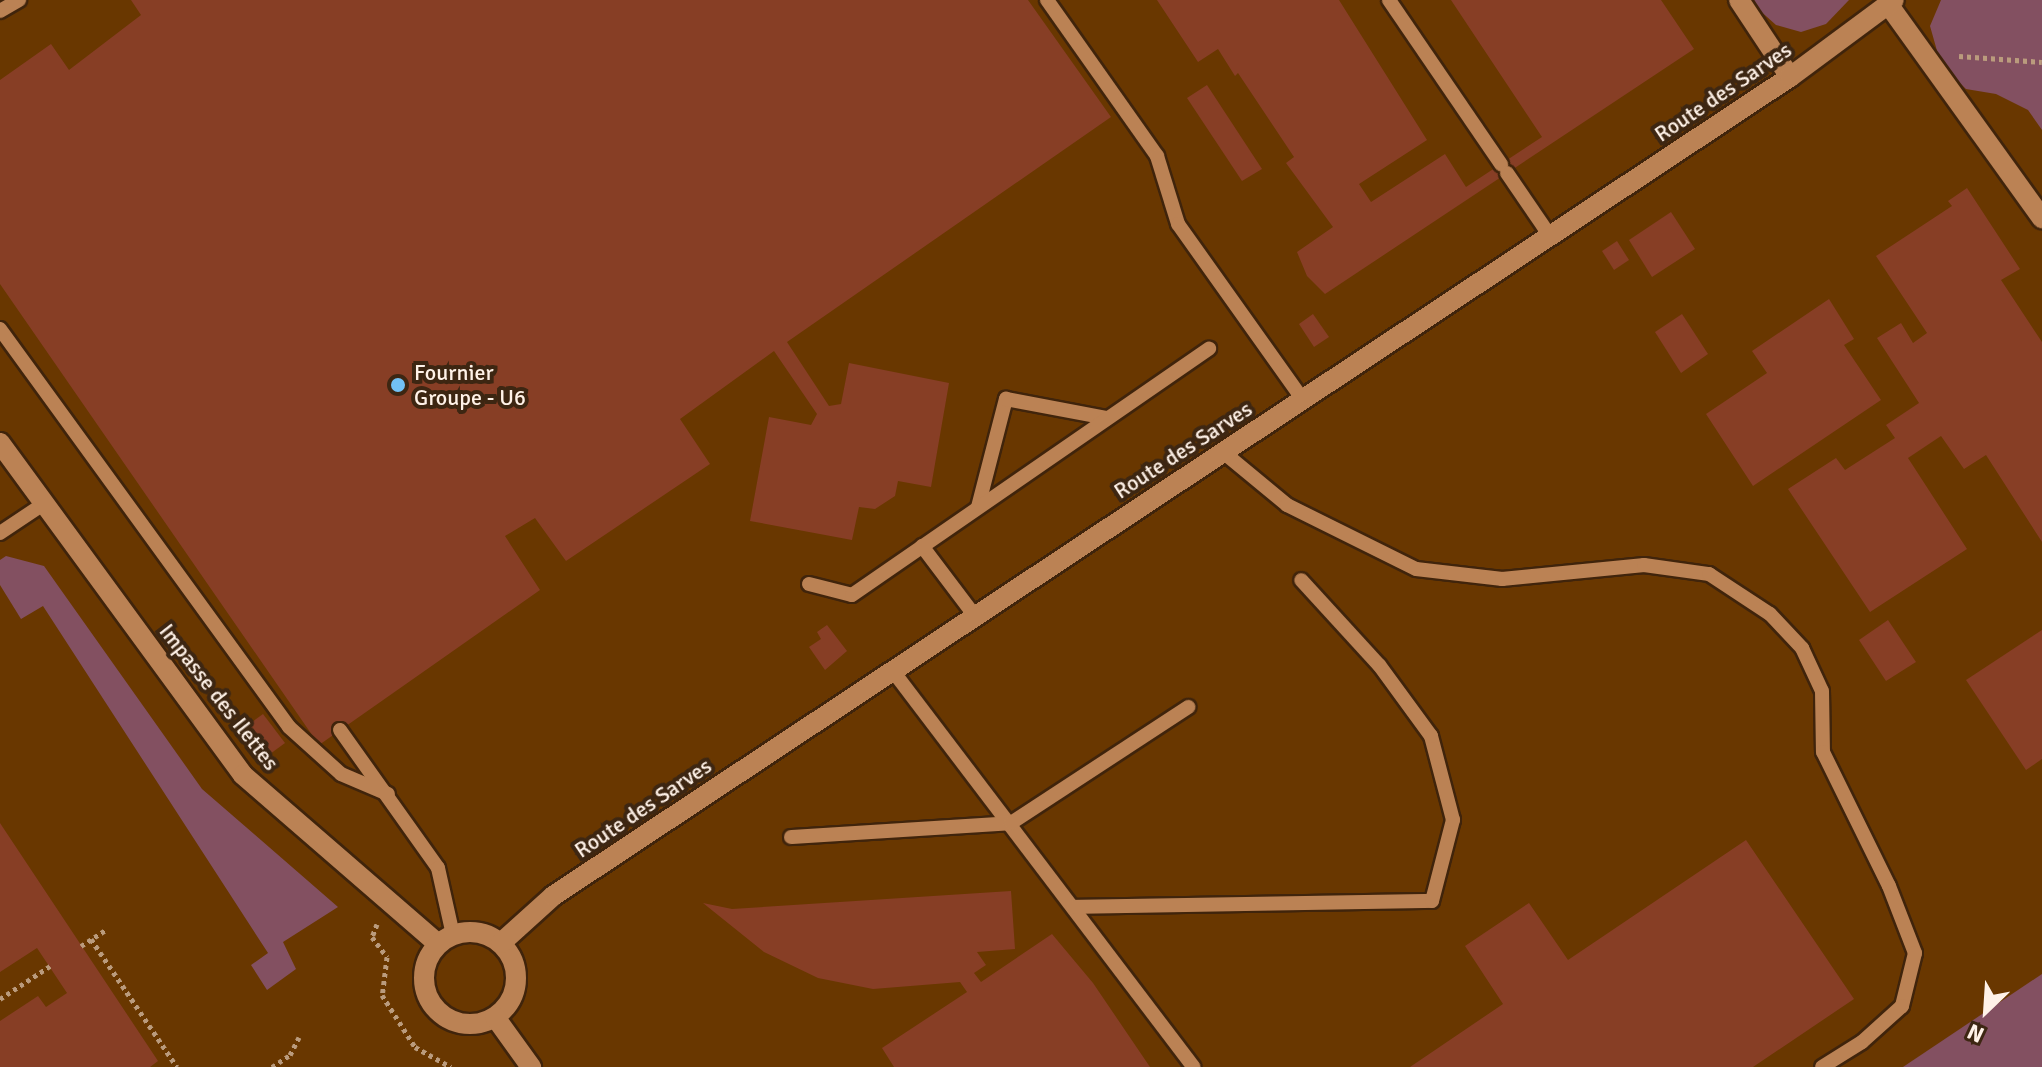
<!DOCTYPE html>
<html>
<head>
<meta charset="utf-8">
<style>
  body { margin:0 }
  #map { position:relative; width:2042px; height:1067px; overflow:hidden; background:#693700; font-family:Signika,sans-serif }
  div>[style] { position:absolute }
  .green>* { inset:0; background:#835061 }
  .building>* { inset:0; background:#873e25 }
  .path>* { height:5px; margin-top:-2.5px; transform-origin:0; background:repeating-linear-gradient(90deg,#ba9b7d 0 4px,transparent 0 8px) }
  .roads { filter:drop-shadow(2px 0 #40240b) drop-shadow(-2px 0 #40240b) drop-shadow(0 2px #40240b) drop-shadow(0 -2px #40240b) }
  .lane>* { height:14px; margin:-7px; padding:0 7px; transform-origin:7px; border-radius:7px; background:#bb8254 }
  .street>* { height:20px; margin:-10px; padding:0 10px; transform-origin:10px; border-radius:10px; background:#bb8254 }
  .street>.ring { margin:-10px; padding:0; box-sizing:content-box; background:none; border:20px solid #bb8254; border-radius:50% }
  .dots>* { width:22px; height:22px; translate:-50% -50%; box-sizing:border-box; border:4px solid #3d2612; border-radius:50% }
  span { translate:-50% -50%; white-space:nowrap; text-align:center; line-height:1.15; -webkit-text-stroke:8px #3d2612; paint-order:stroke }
  .street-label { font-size:22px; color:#fff2e8 }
  .poi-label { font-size:22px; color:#fff2e8 }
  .left { translate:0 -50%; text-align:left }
  .north { position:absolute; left:1946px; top:971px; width:80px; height:80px; -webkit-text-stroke:6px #3d2612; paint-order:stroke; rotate:205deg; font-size:22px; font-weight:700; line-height:32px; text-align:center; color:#fff2e8 }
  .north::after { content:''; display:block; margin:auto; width:28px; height:36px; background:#fff2e8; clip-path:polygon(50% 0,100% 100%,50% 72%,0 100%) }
</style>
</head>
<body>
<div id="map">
  <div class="green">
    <div style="clip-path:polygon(1748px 0,1849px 0,1826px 24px,1801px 32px,1776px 25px)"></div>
    <div style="clip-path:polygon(1941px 0,2042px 0,2042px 130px,2028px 110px,1996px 94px,1966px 89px,1941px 65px,1930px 26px)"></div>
    <div style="clip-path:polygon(6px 556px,44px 566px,202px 789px,338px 907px,283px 942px,296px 969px,267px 990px,251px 965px,268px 953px,43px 606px,21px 619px,0 585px,0 560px)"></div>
    <div style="clip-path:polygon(2042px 974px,2042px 1067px,1903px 1067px)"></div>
  </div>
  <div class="building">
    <div style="clip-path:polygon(131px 0,1028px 0,1111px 117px,787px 342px,829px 406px,841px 404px,849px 363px,949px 383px,931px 487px,898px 481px,895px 496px,875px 509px,859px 507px,852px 540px,750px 521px,769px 417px,811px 425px,817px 414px,774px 351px,680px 419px,710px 464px,566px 561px,535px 518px,505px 536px,540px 590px,319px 745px,0 284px,0 80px,51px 44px,69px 70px,141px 15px)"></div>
    <div style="clip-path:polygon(1157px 0,1339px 0,1427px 140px,1359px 184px,1371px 202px,1445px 154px,1466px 187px,1542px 137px,1451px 0,1661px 0,1694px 49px,1325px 294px,1307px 276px,1297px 252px,1333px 227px,1286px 163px,1294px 157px,1238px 73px,1235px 76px,1218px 49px,1198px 62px)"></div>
    <div style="clip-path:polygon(1207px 85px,1262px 169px,1242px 181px,1187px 98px)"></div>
    <div style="clip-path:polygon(1967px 188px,2020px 269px,2001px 280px,2042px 342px,2042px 542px,1986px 455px,1964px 469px,1941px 436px,1908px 458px,1967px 549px,1870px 612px,1788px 489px,1836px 458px,1845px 470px,1895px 438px,1886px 425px,1919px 403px,1877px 338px,1901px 323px,1913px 343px,1927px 333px,1876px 256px,1952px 206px,1948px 201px)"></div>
    <div style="clip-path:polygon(1671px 212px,1695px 249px,1652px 277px,1629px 240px)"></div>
    <div style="clip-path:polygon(1617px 241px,1629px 260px,1614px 270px,1602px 251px)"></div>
    <div style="clip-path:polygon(1829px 299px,1854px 339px,1844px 345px,1881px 400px,1753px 486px,1706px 414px,1767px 373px,1752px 351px)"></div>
    <div style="clip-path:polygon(1313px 314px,1329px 337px,1314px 347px,1299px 324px)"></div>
    <div style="clip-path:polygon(1682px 314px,1708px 354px,1681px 373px,1655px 332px)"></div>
    <div style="clip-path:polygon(1888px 620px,1916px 662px,1886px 681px,1859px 640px)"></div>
    <div style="clip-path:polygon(827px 625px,847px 651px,825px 670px,809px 647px,821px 639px,817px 632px)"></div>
    <div style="clip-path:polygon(2042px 630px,2042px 759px,2026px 770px,1966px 680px)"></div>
    <div style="clip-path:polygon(263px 714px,285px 743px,270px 754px,248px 725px)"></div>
    <div style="clip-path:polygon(0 823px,158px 1061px,150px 1067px,0 1067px,0 1021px,38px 996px,46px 1007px,67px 993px,37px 948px,0 972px)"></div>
    <div style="clip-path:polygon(1746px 840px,1854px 999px,1753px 1067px,1410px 1067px,1503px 1004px,1465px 946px,1529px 903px,1568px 960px)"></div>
    <div style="clip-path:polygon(1011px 891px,1015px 949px,977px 952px,986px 965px,974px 973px,981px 982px,1052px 934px,1093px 983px,1150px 1067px,894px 1067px,882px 1048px,967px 992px,960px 982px,873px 989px,818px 978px,764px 952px,703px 903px,732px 909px)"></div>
  </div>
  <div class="path">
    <div style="left:1959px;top:56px;width:83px;rotate:4.1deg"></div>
    <div style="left:377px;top:924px;width:14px;rotate:111deg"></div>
    <div style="left:372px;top:937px;width:25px;rotate:53deg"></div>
    <div style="left:387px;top:957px;width:38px;rotate:97deg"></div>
    <div style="left:382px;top:995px;width:62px;rotate:57.6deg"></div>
    <div style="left:415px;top:1047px;width:41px;rotate:29.1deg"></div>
    <div style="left:91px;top:939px;width:154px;rotate:56.1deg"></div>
    <div style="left:81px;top:946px;width:30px;rotate:-33deg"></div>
    <div style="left:0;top:999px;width:60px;rotate:-33.4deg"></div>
    <div style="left:272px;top:1067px;width:22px;rotate:-34deg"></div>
    <div style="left:290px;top:1055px;width:20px;rotate:-63deg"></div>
  </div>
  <div class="roads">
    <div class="lane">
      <div style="left:1047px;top:0;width:191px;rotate:54.8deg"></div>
      <div style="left:1157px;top:156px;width:71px;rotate:72.8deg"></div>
      <div style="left:1178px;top:224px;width:216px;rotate:54.6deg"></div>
      <div style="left:1389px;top:0;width:199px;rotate:55.7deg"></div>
      <div style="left:0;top:11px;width:22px;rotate:-30deg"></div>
      <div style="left:1507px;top:173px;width:76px;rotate:55.7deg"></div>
      <div style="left:0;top:329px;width:492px;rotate:54deg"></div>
      <div style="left:289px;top:727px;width:70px;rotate:42.1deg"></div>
      <div style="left:341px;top:774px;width:51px;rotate:23.1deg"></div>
      <div style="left:1223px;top:452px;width:83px;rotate:39.6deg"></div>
      <div style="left:1287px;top:505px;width:144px;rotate:26.4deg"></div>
      <div style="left:1416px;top:569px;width:87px;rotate:6.6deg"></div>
      <div style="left:1502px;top:579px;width:143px;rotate:-5.6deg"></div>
      <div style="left:1644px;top:565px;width:66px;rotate:7.9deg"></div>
      <div style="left:1709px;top:574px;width:73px;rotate:33.3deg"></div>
      <div style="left:1770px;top:614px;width:47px;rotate:46.7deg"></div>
      <div style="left:1802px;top:648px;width:47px;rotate:65.1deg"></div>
      <div style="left:1822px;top:691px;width:61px;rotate:89.1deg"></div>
      <div style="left:1823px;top:752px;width:149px;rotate:63.8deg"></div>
      <div style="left:1889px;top:886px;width:72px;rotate:68.8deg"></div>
      <div style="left:1915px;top:953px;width:55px;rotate:103.8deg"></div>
      <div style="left:1902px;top:1006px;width:54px;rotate:138deg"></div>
      <div style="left:1862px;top:1042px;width:47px;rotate:148deg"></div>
      <div style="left:978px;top:507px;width:112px;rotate:-75.5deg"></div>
      <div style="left:1006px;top:399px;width:103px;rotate:10.7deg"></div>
      <div style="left:0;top:533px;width:54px;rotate:-33.7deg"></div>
      <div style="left:922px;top:546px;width:88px;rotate:52.9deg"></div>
      <div style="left:809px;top:584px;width:44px;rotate:14.3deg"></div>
      <div style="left:852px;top:595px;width:434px;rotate:-34.6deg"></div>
      <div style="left:893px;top:671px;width:497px;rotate:52.8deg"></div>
      <div style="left:340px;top:730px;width:169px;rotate:54.6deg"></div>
      <div style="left:438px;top:868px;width:69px;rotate:77.4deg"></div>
      <div style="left:791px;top:837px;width:220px;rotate:-3.6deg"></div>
      <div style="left:1011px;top:823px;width:212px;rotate:-33.2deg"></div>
      <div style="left:1074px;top:907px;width:358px;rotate:-1deg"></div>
      <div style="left:1432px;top:901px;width:84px;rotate:-75.5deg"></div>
      <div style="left:1453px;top:820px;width:87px;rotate:-104.7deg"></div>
      <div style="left:1431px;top:736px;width:88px;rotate:-126.2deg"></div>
      <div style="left:1379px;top:665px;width:115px;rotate:-132.5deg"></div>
    </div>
    <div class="street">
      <div style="left:1739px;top:0;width:92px;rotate:56.5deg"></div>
      <div style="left:1888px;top:4px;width:264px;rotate:54.3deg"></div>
      <div style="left:0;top:443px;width:411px;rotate:53.8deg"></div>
      <div style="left:243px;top:775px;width:258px;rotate:40.9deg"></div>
      <div class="ring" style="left:424px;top:932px;width:72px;height:72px"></div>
      <div style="left:501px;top:943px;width:70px;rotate:-42.1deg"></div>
      <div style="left:553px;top:896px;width:1484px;rotate:-33.51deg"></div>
      <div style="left:1790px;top:77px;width:129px;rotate:-36.5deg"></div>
      <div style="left:495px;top:1017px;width:62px;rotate:54.2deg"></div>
    </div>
  </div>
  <div class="dots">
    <div style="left:398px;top:385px;background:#72c1f5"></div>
  </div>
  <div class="street-label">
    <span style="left:1723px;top:92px;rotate:-34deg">Route des Sarves</span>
    <span style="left:1183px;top:450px;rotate:-33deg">Route des Sarves</span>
    <span style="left:219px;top:697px;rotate:52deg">Impasse des Ilettes</span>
    <span style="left:643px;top:808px;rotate:-34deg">Route des Sarves</span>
  </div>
  <div class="poi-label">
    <span class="left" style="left:414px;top:385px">Fournier<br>Groupe - U6</span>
  </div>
  <div class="north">N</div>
</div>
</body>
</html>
